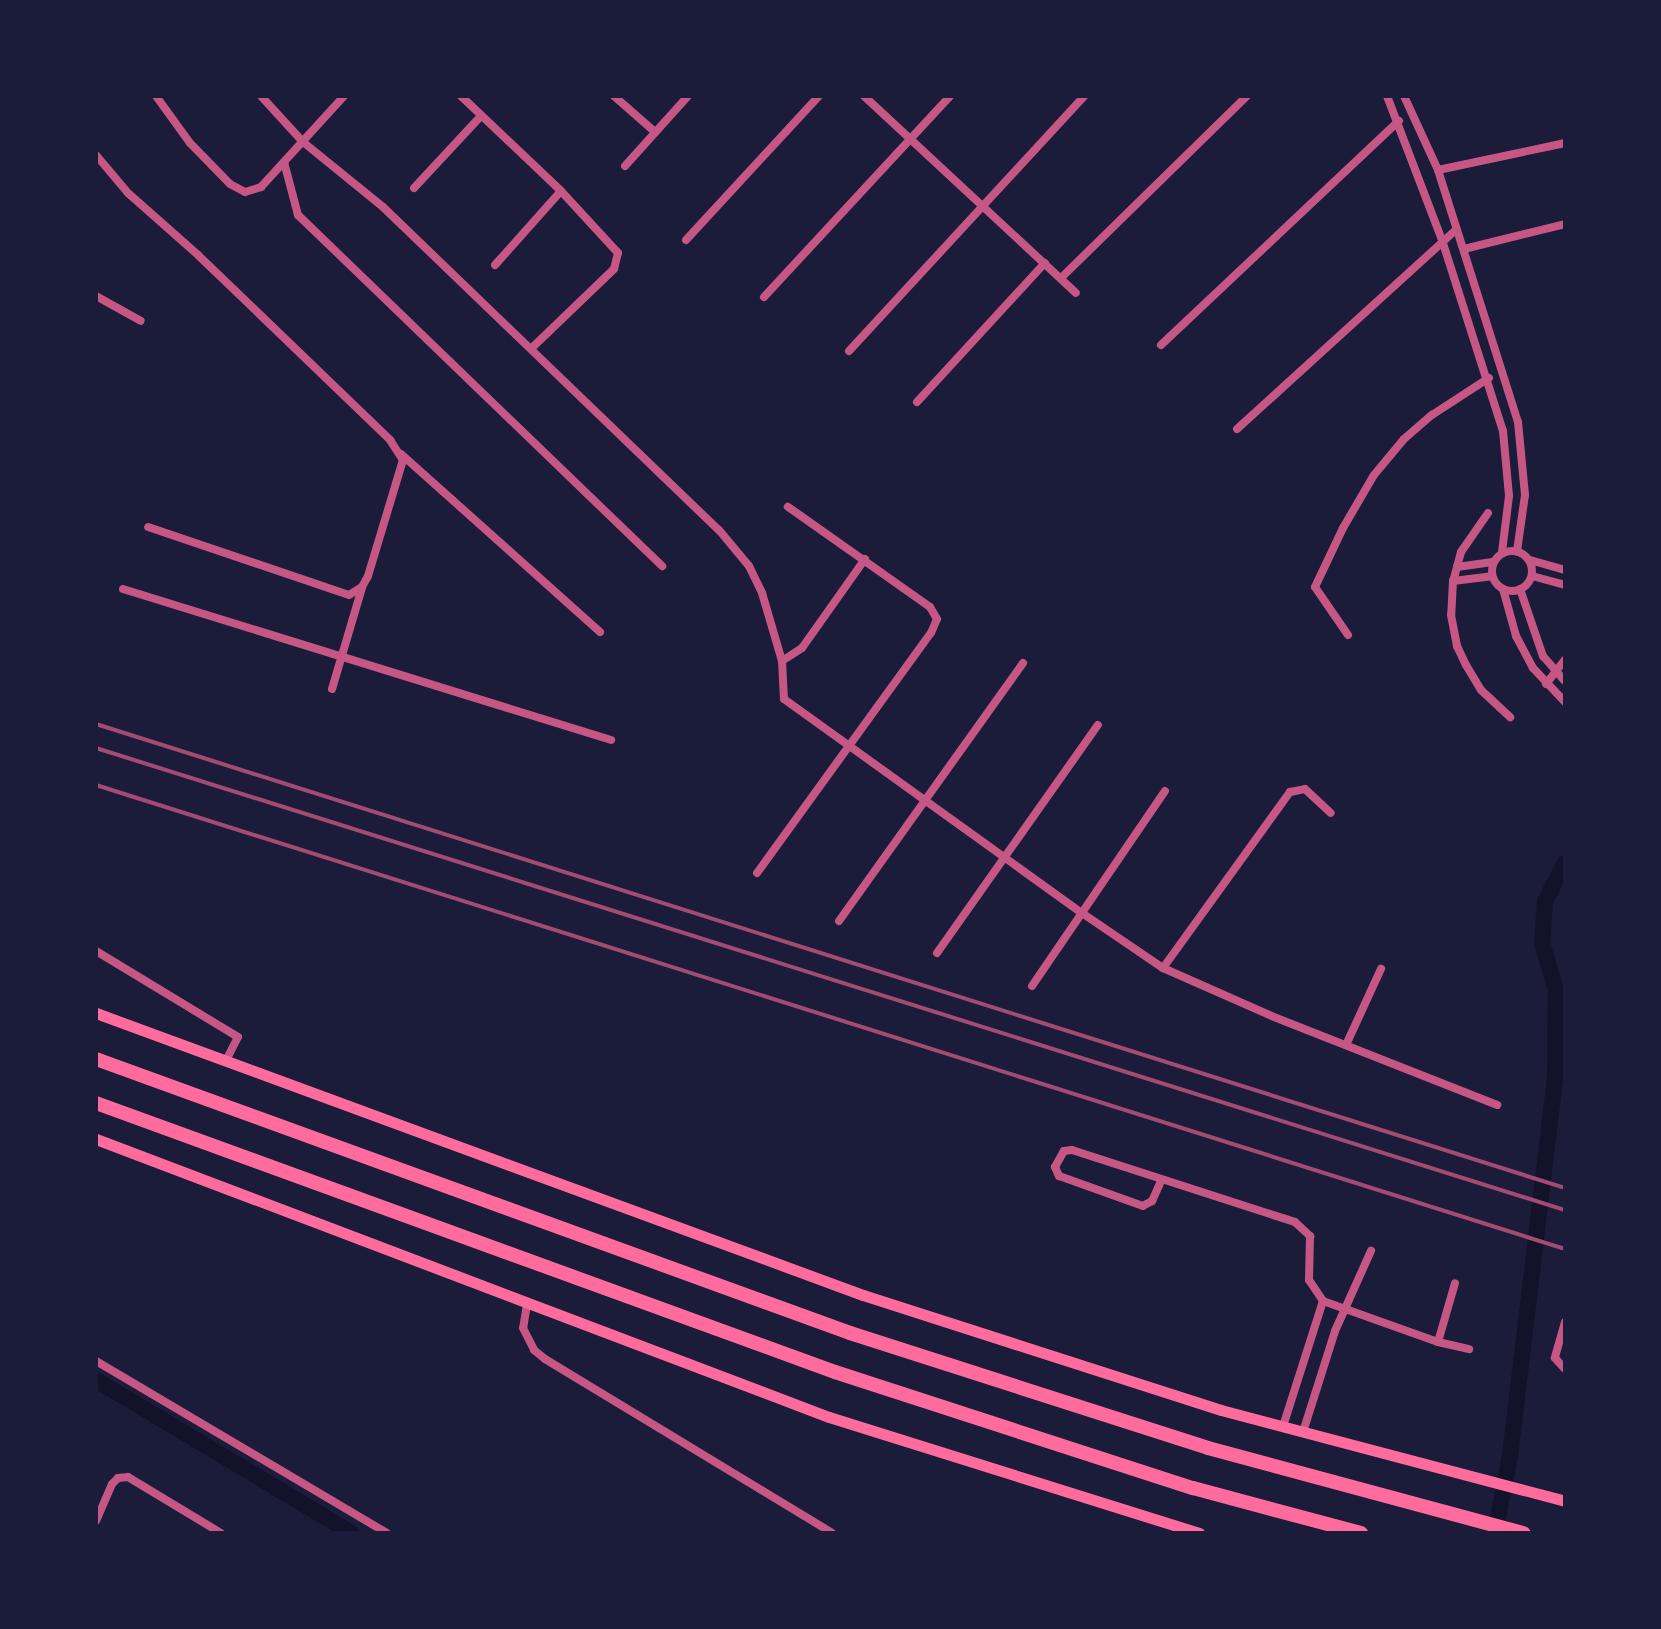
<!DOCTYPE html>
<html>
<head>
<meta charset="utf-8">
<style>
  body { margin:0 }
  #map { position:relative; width:1661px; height:1629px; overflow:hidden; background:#1b1b3a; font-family:"Asap Condensed",sans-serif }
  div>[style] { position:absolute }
  .canal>* { height:16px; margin:-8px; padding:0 8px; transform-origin:8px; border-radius:8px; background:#12122b }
  .minor>* { height:8px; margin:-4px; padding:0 4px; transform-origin:4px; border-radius:4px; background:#c65784 }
  .minor>.ring { margin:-4px; padding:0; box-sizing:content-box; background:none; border:8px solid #c65784; border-radius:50% }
  .secondary>* { height:11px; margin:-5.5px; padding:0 5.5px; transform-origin:5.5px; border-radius:5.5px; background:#ff6b9d }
  .motorway>* { height:14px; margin:-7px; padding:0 7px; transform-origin:7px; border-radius:7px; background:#ff6b9d }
  .rail>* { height:4px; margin:-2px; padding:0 2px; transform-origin:2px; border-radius:2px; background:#a44b75 }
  span { translate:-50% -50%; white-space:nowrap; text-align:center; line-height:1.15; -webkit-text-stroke:7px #1b1b3a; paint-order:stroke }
  .frame { position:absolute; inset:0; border:98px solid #1b1b3a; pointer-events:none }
</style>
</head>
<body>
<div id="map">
  <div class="canal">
    <div style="left:96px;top:1380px;width:298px;rotate:30.9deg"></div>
    <div style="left:1495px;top:1533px;width:78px;rotate:-79deg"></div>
    <div style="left:1510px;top:1456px;width:380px;rotate:-83.2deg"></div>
    <div style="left:1555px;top:1079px;width:89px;rotate:-89.4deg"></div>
    <div style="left:1556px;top:990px;width:49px;rotate:-106.6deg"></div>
    <div style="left:1542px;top:943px;width:42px;rotate:-85.9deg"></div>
    <div style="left:1545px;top:901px;width:43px;rotate:-62.2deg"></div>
  </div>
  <div class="minor">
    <div style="left:156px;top:96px;width:58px;rotate:54.1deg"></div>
    <div style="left:190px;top:143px;width:57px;rotate:45.7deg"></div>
    <div style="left:230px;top:184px;width:17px;rotate:28deg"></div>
    <div style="left:245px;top:192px;width:17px;rotate:-17deg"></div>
    <div style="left:261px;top:187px;width:123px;rotate:-47.6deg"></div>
    <div style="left:261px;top:96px;width:62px;rotate:47.6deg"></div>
    <div style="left:303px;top:142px;width:103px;rotate:39.1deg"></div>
    <div style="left:383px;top:207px;width:466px;rotate:43.9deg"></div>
    <div style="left:719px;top:530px;width:47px;rotate:50.2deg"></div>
    <div style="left:749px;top:566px;width:30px;rotate:64deg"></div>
    <div style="left:762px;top:593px;width:71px;rotate:73.6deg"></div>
    <div style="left:782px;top:661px;width:38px;rotate:87deg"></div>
    <div style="left:784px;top:699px;width:367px;rotate:35.7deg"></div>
    <div style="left:1082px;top:913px;width:98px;rotate:34.2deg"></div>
    <div style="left:1163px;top:968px;width:121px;rotate:23.8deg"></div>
    <div style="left:1274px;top:1017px;width:240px;rotate:21.5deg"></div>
    <div style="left:461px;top:96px;width:138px;rotate:43.5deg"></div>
    <div style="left:561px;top:191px;width:84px;rotate:47.4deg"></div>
    <div style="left:618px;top:253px;width:16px;rotate:104deg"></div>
    <div style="left:614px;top:269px;width:115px;rotate:136.1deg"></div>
    <div style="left:614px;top:96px;width:55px;rotate:41.3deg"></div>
    <div style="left:864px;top:96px;width:289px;rotate:42.9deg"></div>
    <div style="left:1387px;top:96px;width:154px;rotate:69.1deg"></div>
    <div style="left:1442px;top:240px;width:201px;rotate:72.3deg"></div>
    <div style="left:1503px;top:431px;width:65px;rotate:84.7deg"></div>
    <div style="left:1509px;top:496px;width:56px;rotate:97.1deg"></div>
    <div style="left:1404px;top:96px;width:81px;rotate:65.3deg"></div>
    <div style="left:1438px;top:170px;width:264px;rotate:72.4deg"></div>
    <div style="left:1518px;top:422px;width:73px;rotate:84.5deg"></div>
    <div style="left:1525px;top:495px;width:57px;rotate:98.1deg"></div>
    <div style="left:96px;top:155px;width:50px;rotate:49.9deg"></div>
    <div style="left:128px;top:193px;width:94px;rotate:41.5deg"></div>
    <div style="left:198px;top:255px;width:267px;rotate:43.9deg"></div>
    <div style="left:390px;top:440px;width:24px;rotate:57deg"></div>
    <div style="left:403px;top:460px;width:121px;rotate:106.8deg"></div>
    <div style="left:368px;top:576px;width:13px;rotate:119deg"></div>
    <div style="left:362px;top:587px;width:15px;rotate:148deg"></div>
    <div style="left:349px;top:595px;width:212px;rotate:-161.3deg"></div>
    <div style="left:284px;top:162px;width:55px;rotate:75.2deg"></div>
    <div style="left:298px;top:215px;width:506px;rotate:43.96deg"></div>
    <div style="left:625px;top:166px;width:94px;rotate:-48deg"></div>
    <div style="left:1438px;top:170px;width:130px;rotate:-12deg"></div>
    <div style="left:414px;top:188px;width:98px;rotate:-47.1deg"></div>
    <div style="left:686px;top:240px;width:196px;rotate:-47.3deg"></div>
    <div style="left:1464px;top:249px;width:104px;rotate:-13.9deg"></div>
    <div style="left:495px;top:265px;width:99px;rotate:-48.3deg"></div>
    <div style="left:1061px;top:278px;width:260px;rotate:-44.4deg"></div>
    <div style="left:96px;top:296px;width:51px;rotate:29.1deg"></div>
    <div style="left:764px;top:297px;width:274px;rotate:-47.2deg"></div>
    <div style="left:1161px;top:345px;width:327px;rotate:-43.3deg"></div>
    <div style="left:849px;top:351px;width:347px;rotate:-47.3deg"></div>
    <div style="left:917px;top:402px;width:189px;rotate:-47.4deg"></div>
    <div style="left:1237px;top:429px;width:297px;rotate:-42.3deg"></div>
    <div style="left:401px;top:454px;width:267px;rotate:41.8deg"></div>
    <div style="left:1488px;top:513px;width:47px;rotate:124.7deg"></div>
    <div style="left:1461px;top:552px;width:30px;rotate:105deg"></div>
    <div style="left:1453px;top:581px;width:34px;rotate:93deg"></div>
    <div style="left:1451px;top:615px;width:32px;rotate:79deg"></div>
    <div style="left:1457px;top:646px;width:21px;rotate:65deg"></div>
    <div style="left:1466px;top:665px;width:29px;rotate:59deg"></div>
    <div style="left:1481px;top:690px;width:40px;rotate:43deg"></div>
    <div class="ring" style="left:1492px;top:551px;width:32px;height:32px"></div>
    <div style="left:1530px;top:560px;width:36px;rotate:16deg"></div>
    <div style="left:1457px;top:567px;width:36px;rotate:-8deg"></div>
    <div style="left:1532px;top:576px;width:34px;rotate:15deg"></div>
    <div style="left:1453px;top:581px;width:39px;rotate:-7deg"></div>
    <div style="left:123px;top:589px;width:511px;rotate:17.19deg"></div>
    <div style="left:1503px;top:589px;width:49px;rotate:74.5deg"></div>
    <div style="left:1516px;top:636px;width:36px;rotate:62deg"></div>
    <div style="left:1533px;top:668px;width:47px;rotate:46.7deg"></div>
    <div style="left:1520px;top:589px;width:71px;rotate:71.1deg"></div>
    <div style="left:1543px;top:656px;width:33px;rotate:49deg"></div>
    <div style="left:1348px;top:635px;width:58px;rotate:-124.5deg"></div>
    <div style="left:1315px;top:587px;width:65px;rotate:-64.6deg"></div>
    <div style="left:1343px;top:528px;width:61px;rotate:-59.7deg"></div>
    <div style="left:1374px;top:475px;width:47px;rotate:-50.2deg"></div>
    <div style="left:1404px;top:439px;width:37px;rotate:-41deg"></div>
    <div style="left:1432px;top:415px;width:68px;rotate:-33deg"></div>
    <div style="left:782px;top:661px;width:24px;rotate:-33deg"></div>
    <div style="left:802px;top:648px;width:109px;rotate:-54.7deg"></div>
    <div style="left:1546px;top:684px;width:31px;rotate:-52deg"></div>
    <div style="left:332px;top:689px;width:105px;rotate:-73.5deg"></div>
    <div style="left:757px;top:873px;width:296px;rotate:-54.1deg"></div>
    <div style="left:931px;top:633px;width:15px;rotate:-67deg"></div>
    <div style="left:937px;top:619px;width:14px;rotate:-120deg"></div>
    <div style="left:930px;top:607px;width:174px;rotate:-144.8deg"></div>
    <div style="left:839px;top:921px;width:317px;rotate:-54.5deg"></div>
    <div style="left:96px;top:951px;width:166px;rotate:31.2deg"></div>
    <div style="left:238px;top:1037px;width:27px;rotate:117deg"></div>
    <div style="left:937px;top:953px;width:279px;rotate:-54.8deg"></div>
    <div style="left:1163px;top:968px;width:217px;rotate:-54.2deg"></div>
    <div style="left:1290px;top:792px;width:15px;rotate:-11deg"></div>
    <div style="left:1305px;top:789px;width:35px;rotate:43deg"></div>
    <div style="left:1032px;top:986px;width:236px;rotate:-55.7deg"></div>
    <div style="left:1346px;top:1045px;width:84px;rotate:-65.3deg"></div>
    <div style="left:1161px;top:1181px;width:22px;rotate:114deg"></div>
    <div style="left:1152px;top:1201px;width:10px;rotate:151deg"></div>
    <div style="left:1143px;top:1206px;width:89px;rotate:-160.3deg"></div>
    <div style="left:1059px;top:1176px;width:10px;rotate:-114deg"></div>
    <div style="left:1055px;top:1167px;width:18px;rotate:-61deg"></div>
    <div style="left:1064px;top:1151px;width:8px;rotate:-7deg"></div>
    <div style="left:1072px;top:1150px;width:234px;rotate:17.9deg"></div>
    <div style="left:1295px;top:1222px;width:21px;rotate:43deg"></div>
    <div style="left:1310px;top:1236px;width:44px;rotate:91.3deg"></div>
    <div style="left:1309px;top:1280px;width:25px;rotate:56deg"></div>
    <div style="left:1323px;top:1301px;width:131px;rotate:107.7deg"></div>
    <div style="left:1323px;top:1301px;width:122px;rotate:19.6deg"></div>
    <div style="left:1438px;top:1342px;width:32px;rotate:13deg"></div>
    <div style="left:527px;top:1304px;width:24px;rotate:99deg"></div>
    <div style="left:523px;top:1328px;width:25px;rotate:63deg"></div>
    <div style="left:534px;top:1350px;width:14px;rotate:39deg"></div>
    <div style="left:545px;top:1359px;width:336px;rotate:31.2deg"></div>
    <div style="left:1565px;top:1322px;width:37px;rotate:106deg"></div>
    <div style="left:1555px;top:1358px;width:15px;rotate:48deg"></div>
    <div style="left:1438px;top:1342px;width:61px;rotate:-73.9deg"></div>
    <div style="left:96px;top:1361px;width:338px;rotate:30.6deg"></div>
    <div style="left:1303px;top:1432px;width:106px;rotate:-72.4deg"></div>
    <div style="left:1335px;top:1331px;width:88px;rotate:-65.8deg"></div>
    <div style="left:96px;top:1521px;width:40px;rotate:-66.6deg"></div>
    <div style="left:112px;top:1484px;width:8px;rotate:-45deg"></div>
    <div style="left:118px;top:1478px;width:10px;rotate:-6deg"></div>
    <div style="left:128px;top:1477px;width:109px;rotate:31.1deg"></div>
  </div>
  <div class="secondary">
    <div style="left:96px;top:1013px;width:817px;rotate:20.19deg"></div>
    <div style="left:863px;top:1295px;width:376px;rotate:17.8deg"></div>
    <div style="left:1221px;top:1410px;width:356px;rotate:14.8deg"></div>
    <div style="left:96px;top:1139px;width:784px;rotate:20.77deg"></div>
    <div style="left:829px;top:1417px;width:388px;rotate:17.4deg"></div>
  </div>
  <div class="motorway">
    <div style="left:96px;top:1059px;width:802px;rotate:19.97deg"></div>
    <div style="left:850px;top:1333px;width:376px;rotate:17.8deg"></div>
    <div style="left:1208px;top:1448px;width:327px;rotate:15.1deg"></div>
    <div style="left:96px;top:1103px;width:786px;rotate:20deg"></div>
    <div style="left:835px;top:1372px;width:376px;rotate:18deg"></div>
    <div style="left:1193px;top:1488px;width:174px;rotate:15deg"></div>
  </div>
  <div class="rail">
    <div style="left:96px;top:724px;width:1541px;rotate:17.53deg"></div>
    <div style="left:96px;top:748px;width:1540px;rotate:17.46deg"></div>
    <div style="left:96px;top:785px;width:1541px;rotate:17.53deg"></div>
  </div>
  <div class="frame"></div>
</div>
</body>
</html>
